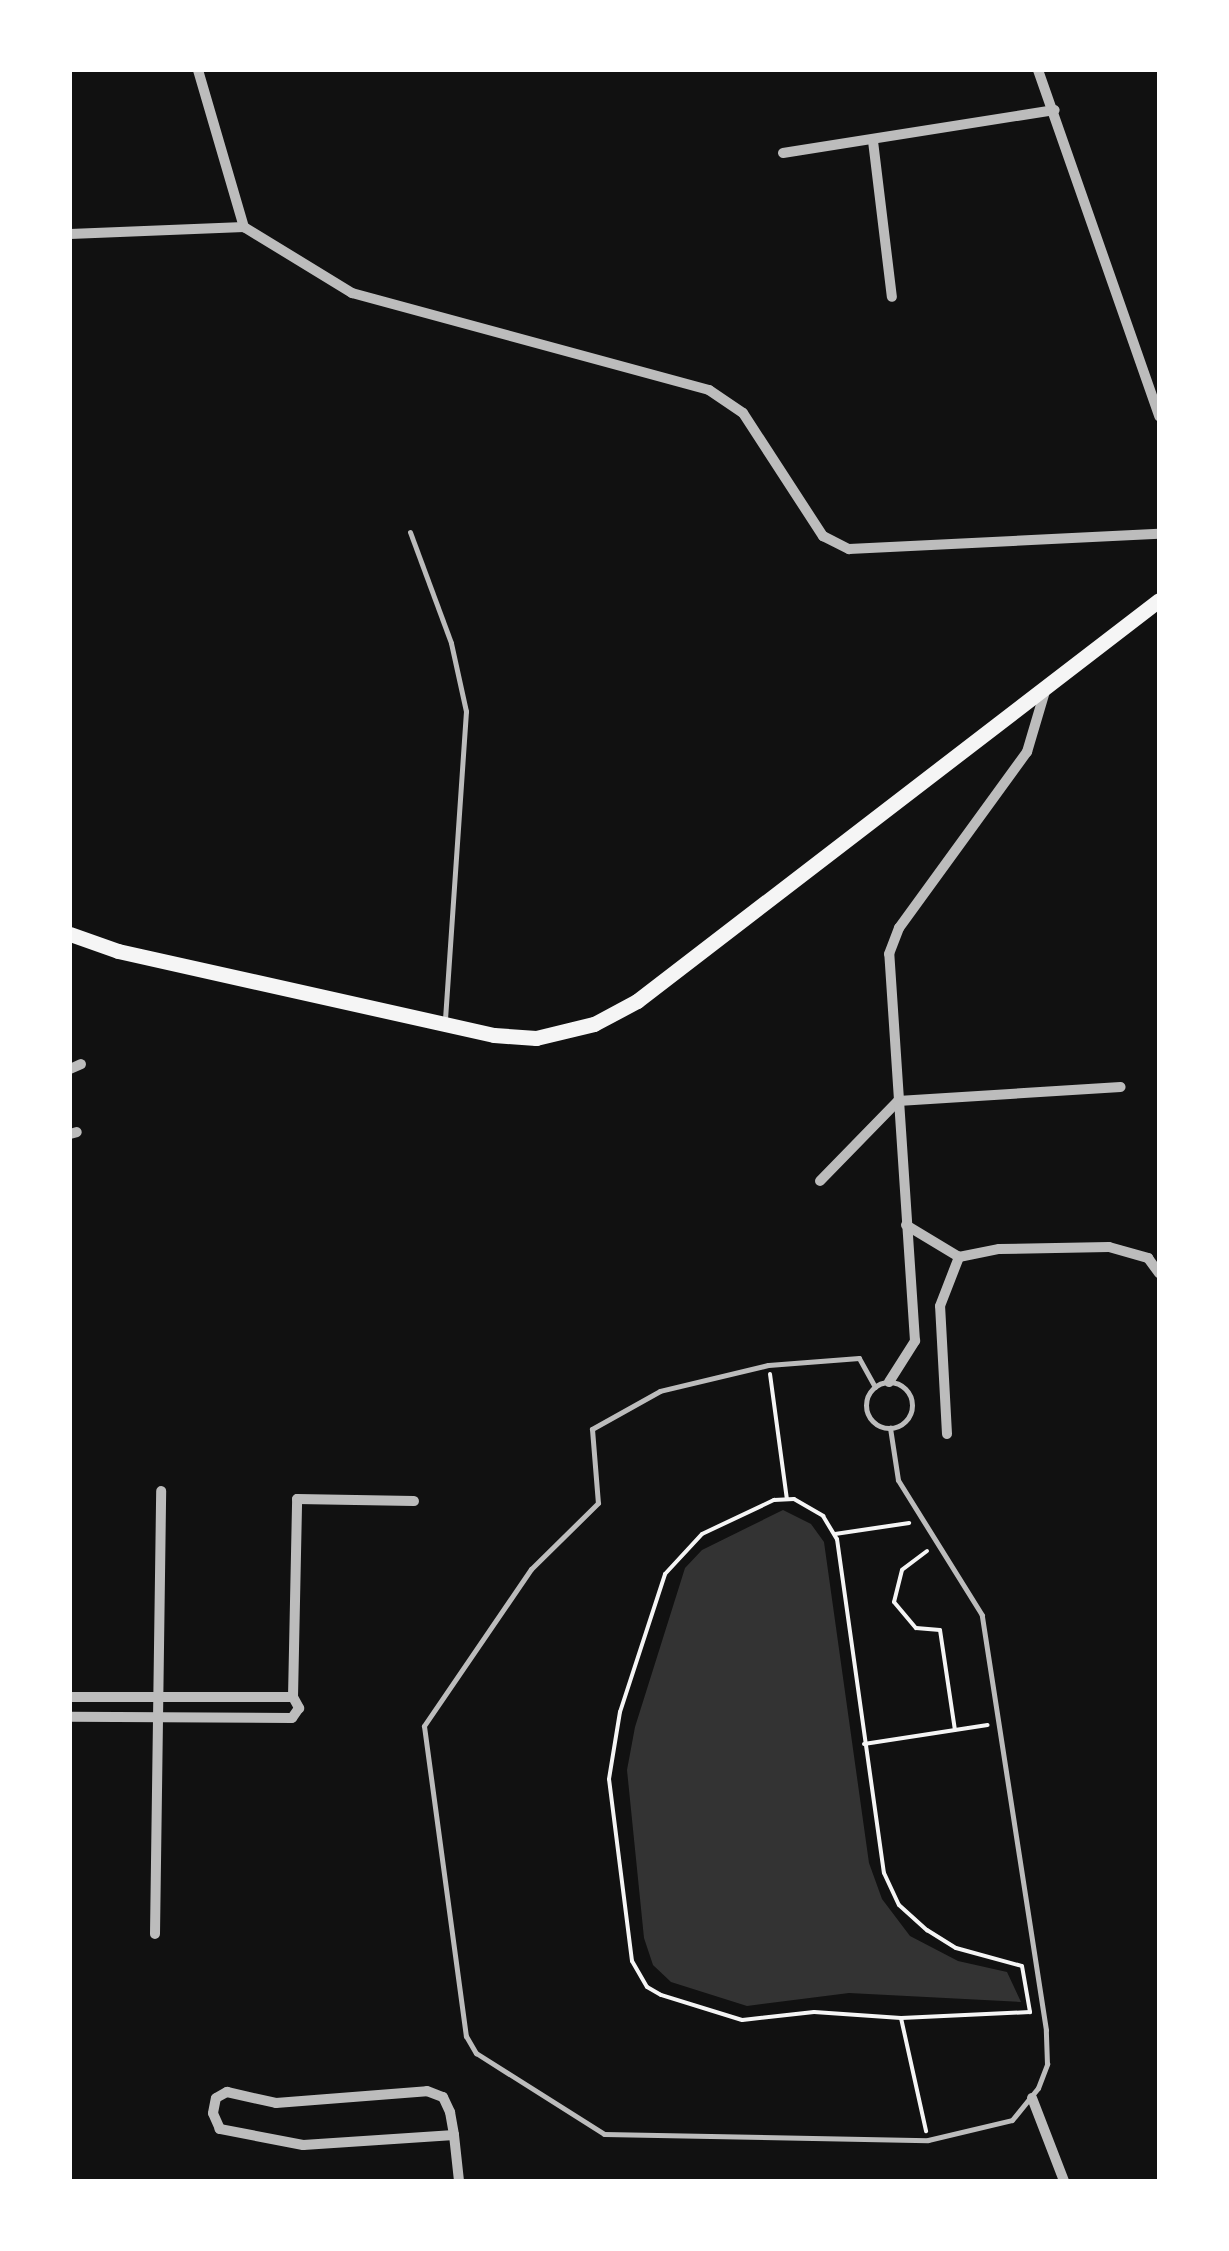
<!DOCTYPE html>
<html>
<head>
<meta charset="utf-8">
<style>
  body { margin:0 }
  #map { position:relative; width:1229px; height:2251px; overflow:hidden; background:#111; font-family:"Sofia Sans Condensed",sans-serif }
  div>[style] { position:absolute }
  .water>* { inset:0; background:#333 }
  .path>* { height:4px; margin:-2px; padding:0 2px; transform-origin:2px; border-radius:2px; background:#f5f5f5 }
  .service>* { height:5px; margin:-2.5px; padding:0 2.5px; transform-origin:2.5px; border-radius:2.5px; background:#bcbcbc }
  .service>.ring { margin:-2.5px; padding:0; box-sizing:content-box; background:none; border:5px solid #bcbcbc; border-radius:50% }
  .minor>* { height:10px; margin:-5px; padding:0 5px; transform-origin:5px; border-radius:5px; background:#bcbcbc }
  .secondary>* { height:15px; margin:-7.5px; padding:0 7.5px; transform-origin:7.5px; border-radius:7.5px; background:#f5f5f5 }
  span { translate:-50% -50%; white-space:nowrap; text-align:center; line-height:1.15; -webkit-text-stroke:10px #fff; paint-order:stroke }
  .frame { position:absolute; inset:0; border:72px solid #fff; pointer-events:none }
</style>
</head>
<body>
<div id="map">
  <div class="water">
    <div style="clip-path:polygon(783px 1510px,811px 1524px,824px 1542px,869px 1863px,882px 1899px,910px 1936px,958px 1961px,1007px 1972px,1021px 2002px,849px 1993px,747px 2006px,671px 1982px,653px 1965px,644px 1938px,627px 1770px,635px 1727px,685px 1568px,702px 1550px)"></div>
  </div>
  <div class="path">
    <div style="left:770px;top:1374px;width:126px;rotate:82.3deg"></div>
    <div style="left:794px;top:1499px;width:34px;rotate:30deg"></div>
    <div style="left:823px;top:1516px;width:27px;rotate:59deg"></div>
    <div style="left:837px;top:1539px;width:337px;rotate:82deg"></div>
    <div style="left:884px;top:1873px;width:35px;rotate:65deg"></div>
    <div style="left:899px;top:1905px;width:38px;rotate:42deg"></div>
    <div style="left:927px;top:1930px;width:34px;rotate:32deg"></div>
    <div style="left:956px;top:1948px;width:68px;rotate:15.3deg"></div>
    <div style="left:1022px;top:1966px;width:47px;rotate:80.1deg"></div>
    <div style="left:1030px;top:2012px;width:129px;rotate:177.3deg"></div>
    <div style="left:901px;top:2018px;width:87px;rotate:-176.1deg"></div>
    <div style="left:814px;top:2012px;width:72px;rotate:173.7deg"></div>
    <div style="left:742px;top:2020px;width:85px;rotate:-162.8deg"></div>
    <div style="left:661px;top:1995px;width:16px;rotate:-150deg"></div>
    <div style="left:647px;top:1987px;width:30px;rotate:-120deg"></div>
    <div style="left:632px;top:1961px;width:183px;rotate:-97.2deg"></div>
    <div style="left:609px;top:1779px;width:68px;rotate:-80.7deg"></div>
    <div style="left:620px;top:1712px;width:145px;rotate:-71.9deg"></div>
    <div style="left:665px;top:1574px;width:54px;rotate:-47.2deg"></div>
    <div style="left:702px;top:1534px;width:80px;rotate:-25.3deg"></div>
    <div style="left:774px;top:1500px;width:20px;rotate:-3deg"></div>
    <div style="left:835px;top:1534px;width:75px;rotate:-8.5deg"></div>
    <div style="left:927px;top:1551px;width:31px;rotate:143deg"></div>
    <div style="left:902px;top:1570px;width:33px;rotate:104deg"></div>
    <div style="left:894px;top:1602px;width:34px;rotate:50deg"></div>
    <div style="left:916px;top:1628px;width:24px;rotate:5deg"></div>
    <div style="left:940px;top:1630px;width:101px;rotate:81.5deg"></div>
    <div style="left:864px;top:1744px;width:125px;rotate:-8.7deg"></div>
    <div style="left:901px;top:2018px;width:116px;rotate:77.5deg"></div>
  </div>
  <div class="service">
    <div style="left:410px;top:532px;width:118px;rotate:69.7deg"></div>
    <div style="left:451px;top:643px;width:70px;rotate:77.6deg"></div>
    <div style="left:466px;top:711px;width:312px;rotate:93.9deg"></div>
    <div class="ring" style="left:866px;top:1382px;width:41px;height:41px"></div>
    <div style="left:875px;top:1387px;width:33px;rotate:-119deg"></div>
    <div style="left:859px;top:1358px;width:91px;rotate:175.6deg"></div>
    <div style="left:768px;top:1365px;width:111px;rotate:166.5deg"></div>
    <div style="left:660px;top:1391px;width:78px;rotate:150.8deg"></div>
    <div style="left:592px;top:1429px;width:74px;rotate:85.4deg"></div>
    <div style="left:598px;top:1503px;width:94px;rotate:135.4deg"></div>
    <div style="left:531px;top:1569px;width:190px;rotate:124.3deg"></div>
    <div style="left:424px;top:1726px;width:313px;rotate:82.3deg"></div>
    <div style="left:466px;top:2036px;width:20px;rotate:60deg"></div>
    <div style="left:476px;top:2053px;width:151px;rotate:32.3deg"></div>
    <div style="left:604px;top:2134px;width:324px;rotate:1.1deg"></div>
    <div style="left:928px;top:2140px;width:86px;rotate:-13.4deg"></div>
    <div style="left:1012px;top:2120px;width:41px;rotate:-50.9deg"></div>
    <div style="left:1038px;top:2088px;width:26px;rotate:-69deg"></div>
    <div style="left:1047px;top:2064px;width:34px;rotate:-92deg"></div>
    <div style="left:1046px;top:2030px;width:420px;rotate:-98.8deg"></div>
    <div style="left:982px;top:1615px;width:159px;rotate:-121.9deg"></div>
    <div style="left:898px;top:1480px;width:53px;rotate:-98.7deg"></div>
  </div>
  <div class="minor">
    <div style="left:198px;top:70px;width:164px;rotate:73.7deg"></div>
    <div style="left:1038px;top:70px;width:367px;rotate:70.7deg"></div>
    <div style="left:873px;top:141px;width:157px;rotate:83.1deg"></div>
    <div style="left:783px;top:153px;width:275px;rotate:-9deg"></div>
    <div style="left:70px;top:234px;width:174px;rotate:-2.3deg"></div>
    <div style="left:244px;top:227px;width:127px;rotate:31.4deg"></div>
    <div style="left:352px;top:293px;width:370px;rotate:15.2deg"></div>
    <div style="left:709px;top:390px;width:41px;rotate:34.1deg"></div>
    <div style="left:743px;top:413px;width:147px;rotate:57deg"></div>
    <div style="left:823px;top:536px;width:29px;rotate:27deg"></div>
    <div style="left:849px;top:549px;width:310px;rotate:-2.8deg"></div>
    <div style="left:70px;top:1069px;width:12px;rotate:-24deg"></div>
    <div style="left:70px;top:1134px;width:7px;rotate:-16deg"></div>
    <div style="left:820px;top:1181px;width:112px;rotate:-45.7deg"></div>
    <div style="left:898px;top:1101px;width:223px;rotate:-3.6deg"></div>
    <div style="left:906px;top:1225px;width:62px;rotate:31.1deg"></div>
    <div style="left:959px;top:1257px;width:41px;rotate:-11.3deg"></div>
    <div style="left:999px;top:1249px;width:110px;rotate:-1deg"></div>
    <div style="left:1109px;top:1247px;width:41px;rotate:15.8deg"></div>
    <div style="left:1148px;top:1258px;width:19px;rotate:54deg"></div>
    <div style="left:889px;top:1382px;width:49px;rotate:-57.6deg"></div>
    <div style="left:915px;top:1341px;width:388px;rotate:-93.8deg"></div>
    <div style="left:889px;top:954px;width:28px;rotate:-69deg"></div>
    <div style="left:899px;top:928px;width:218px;rotate:-54deg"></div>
    <div style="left:1027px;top:752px;width:67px;rotate:-73.5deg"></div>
    <div style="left:947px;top:1434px;width:128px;rotate:-93.1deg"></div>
    <div style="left:940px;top:1306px;width:53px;rotate:-68.8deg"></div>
    <div style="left:70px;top:1697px;width:223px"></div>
    <div style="left:293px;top:1697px;width:13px;rotate:61deg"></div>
    <div style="left:299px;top:1708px;width:12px;rotate:125deg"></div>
    <div style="left:292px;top:1718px;width:222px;rotate:-179.7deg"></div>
    <div style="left:293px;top:1697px;width:198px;rotate:-88.8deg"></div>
    <div style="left:297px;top:1499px;width:117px;rotate:1deg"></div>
    <div style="left:155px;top:1934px;width:443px;rotate:-89.2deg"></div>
    <div style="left:1032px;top:2098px;width:89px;rotate:68.9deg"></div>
    <div style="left:454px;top:2135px;width:151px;rotate:176.2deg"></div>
    <div style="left:303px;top:2145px;width:85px;rotate:-169.1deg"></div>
    <div style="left:220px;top:2129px;width:17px;rotate:-114deg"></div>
    <div style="left:213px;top:2113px;width:15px;rotate:-79deg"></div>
    <div style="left:216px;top:2098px;width:13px;rotate:-29deg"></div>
    <div style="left:227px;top:2092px;width:50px;rotate:12.7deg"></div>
    <div style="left:276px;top:2103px;width:151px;rotate:-4.5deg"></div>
    <div style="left:427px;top:2091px;width:17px;rotate:21deg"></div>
    <div style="left:443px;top:2097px;width:17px;rotate:65deg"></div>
    <div style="left:450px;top:2112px;width:23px;rotate:80deg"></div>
    <div style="left:454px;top:2135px;width:46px;rotate:83.8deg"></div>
  </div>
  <div class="secondary">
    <div style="left:70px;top:934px;width:51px;rotate:19.5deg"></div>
    <div style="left:118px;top:951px;width:385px;rotate:12.6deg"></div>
    <div style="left:494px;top:1035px;width:42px;rotate:4.1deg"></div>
    <div style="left:536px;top:1038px;width:60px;rotate:-13.6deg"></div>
    <div style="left:594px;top:1024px;width:49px;rotate:-28.1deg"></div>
    <div style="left:637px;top:1001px;width:658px;rotate:-37.53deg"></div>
  </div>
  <div class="frame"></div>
</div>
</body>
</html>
